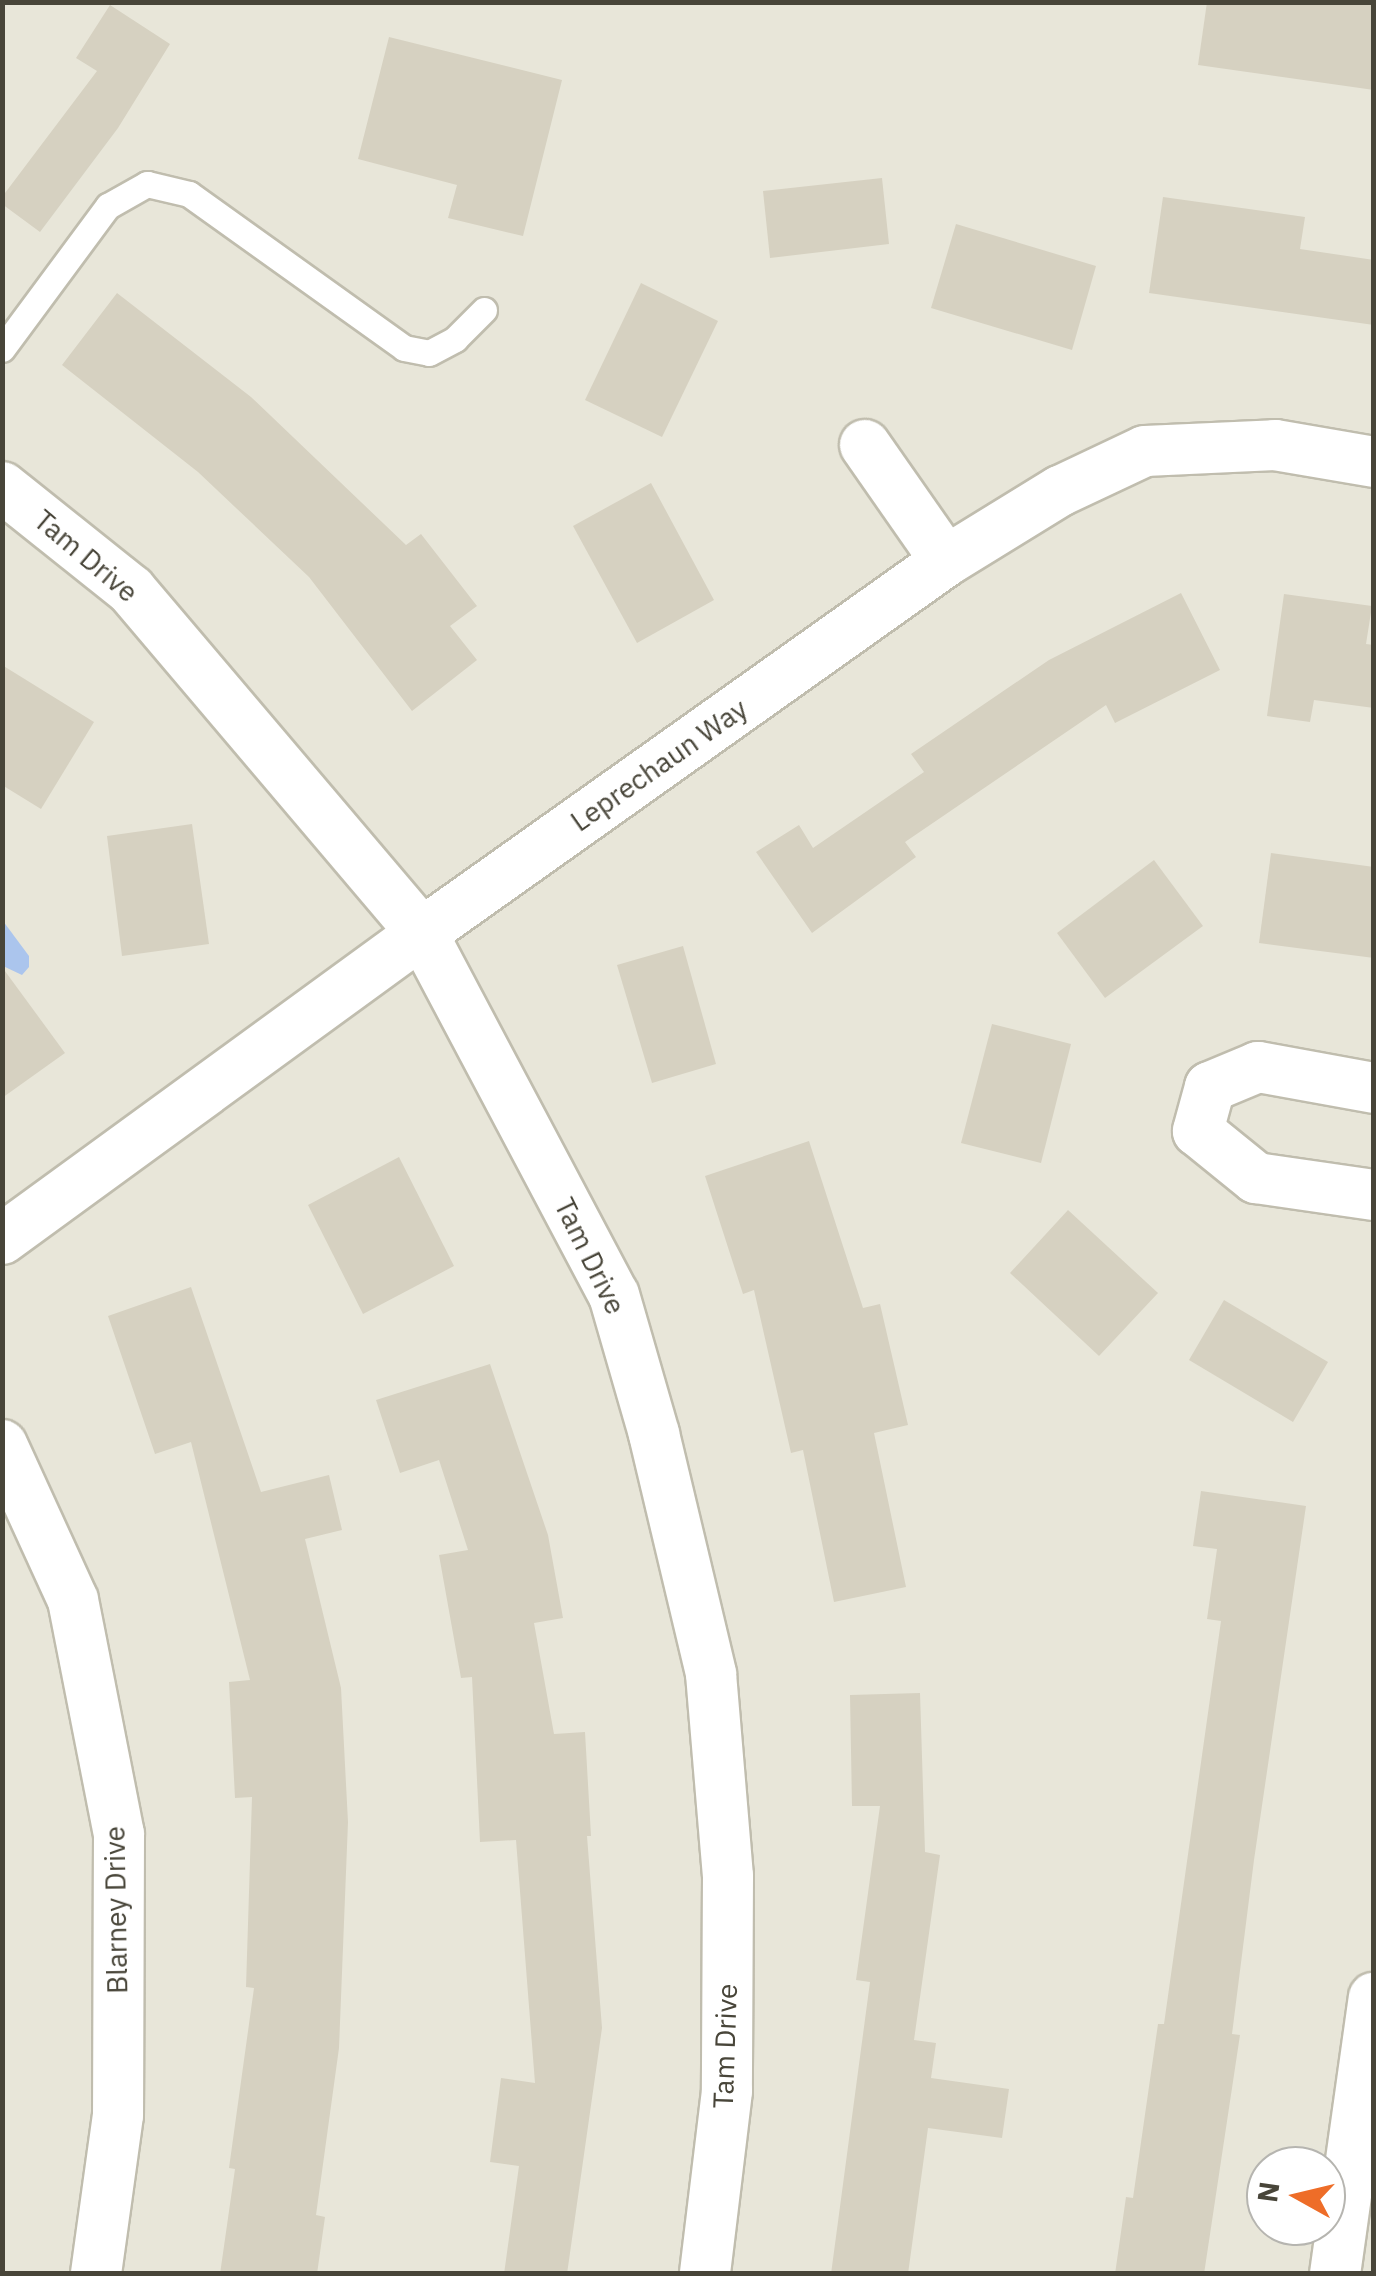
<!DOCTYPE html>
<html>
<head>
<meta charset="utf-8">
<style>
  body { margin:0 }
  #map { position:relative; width:1376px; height:2276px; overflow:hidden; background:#f4f3eb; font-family:"IBM Plex Sans",sans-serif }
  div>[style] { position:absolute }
  .residential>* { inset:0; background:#e8e6d9 }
  .water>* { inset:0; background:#abc5ed }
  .building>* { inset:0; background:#d6d1c1 }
  .roads { filter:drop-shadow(2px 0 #c0bdae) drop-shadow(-2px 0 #c0bdae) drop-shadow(0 2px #c0bdae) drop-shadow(0 -2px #c0bdae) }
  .lane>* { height:25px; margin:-12.5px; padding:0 12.5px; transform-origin:12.5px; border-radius:12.5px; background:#fff }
  .street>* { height:50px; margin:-25px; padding:0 25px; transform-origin:25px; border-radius:25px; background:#fff }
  span { translate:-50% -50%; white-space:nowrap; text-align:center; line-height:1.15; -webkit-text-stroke:9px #fff; paint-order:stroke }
  .street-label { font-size:28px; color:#484539 }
  .frame { position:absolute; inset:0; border:5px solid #484539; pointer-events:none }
  .north { position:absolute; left:1246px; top:2146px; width:100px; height:100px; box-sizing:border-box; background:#fff; border:2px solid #b6b5b0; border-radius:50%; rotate:278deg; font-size:28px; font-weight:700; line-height:40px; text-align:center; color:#484539 }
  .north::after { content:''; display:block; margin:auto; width:35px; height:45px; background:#ee6d28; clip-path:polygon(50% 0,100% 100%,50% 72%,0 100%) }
</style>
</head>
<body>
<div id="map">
  <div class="residential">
    <div style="clip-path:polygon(evenodd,3px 3px,1373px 3px,1373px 2273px,3px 2274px,3px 3px,1266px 2166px,1326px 2166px,1326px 2226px,1266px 2226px,1266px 2166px)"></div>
  </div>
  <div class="water">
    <div style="clip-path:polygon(3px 921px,29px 956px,29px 967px,22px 975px,3px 966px)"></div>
  </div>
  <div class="building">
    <div style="clip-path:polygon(1207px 2px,1374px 2px,1374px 90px,1198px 65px)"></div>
    <div style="clip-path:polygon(110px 5px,170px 44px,118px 128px,40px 232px,2px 204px,2px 197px,97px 71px,76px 58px)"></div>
    <div style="clip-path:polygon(389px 37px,562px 80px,523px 236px,448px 218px,457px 185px,358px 159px)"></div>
    <div style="clip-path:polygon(882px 178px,889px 244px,770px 258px,763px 191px)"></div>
    <div style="clip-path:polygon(1163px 197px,1305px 217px,1300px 249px,1374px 260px,1374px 325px,1149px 293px)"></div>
    <div style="clip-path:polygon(956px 224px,1096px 266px,1072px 350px,931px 308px)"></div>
    <div style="clip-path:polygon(641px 283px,718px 321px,662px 437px,585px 400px)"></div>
    <div style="clip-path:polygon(117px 293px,251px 397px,406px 545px,421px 534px,477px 606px,450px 626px,477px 660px,412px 711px,309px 577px,198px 472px,62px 365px)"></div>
    <div style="clip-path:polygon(651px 483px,714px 600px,637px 643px,573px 526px)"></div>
    <div style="clip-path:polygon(1181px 593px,1220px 670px,1115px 723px,1106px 705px,905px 842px,916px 857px,812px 933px,756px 852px,799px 825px,813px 848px,924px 772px,911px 754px,1049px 660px)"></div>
    <div style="clip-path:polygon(1284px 594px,1372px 606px,1366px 644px,1374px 645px,1374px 708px,1314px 700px,1310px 722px,1267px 716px)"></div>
    <div style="clip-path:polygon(2px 665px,94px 722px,41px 809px,2px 785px)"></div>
    <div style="clip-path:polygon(192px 824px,209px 944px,122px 956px,107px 836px)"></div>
    <div style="clip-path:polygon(1271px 853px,1374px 867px,1374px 958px,1259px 943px)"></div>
    <div style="clip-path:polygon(1154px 860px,1203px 926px,1105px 998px,1057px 933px)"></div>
    <div style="clip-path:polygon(683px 946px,716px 1064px,652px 1083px,617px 965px)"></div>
    <div style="clip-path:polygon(2px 967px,65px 1053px,2px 1098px)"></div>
    <div style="clip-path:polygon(992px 1024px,1071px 1044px,1041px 1163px,961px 1143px)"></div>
    <div style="clip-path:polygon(809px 1141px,863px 1308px,880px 1304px,908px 1425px,874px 1433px,906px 1587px,834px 1602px,803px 1450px,791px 1453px,754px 1290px,743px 1294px,705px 1176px)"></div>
    <div style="clip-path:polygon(399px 1157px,454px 1266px,363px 1314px,308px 1205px)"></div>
    <div style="clip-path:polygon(1068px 1210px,1158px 1293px,1099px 1356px,1010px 1273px)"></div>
    <div style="clip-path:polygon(191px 1287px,261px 1492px,329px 1475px,342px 1530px,305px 1539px,341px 1688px,348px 1822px,339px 2048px,316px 2215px,325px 2217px,317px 2274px,220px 2274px,235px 2169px,229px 2168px,254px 1988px,246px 1987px,252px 1797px,235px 1798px,229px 1682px,250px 1680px,191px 1442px,155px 1454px,108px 1316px)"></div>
    <div style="clip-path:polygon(1224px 1300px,1328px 1362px,1293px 1422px,1189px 1360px)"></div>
    <div style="clip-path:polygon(490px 1364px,548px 1535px,563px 1618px,534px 1623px,554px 1734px,585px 1732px,591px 1836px,587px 1836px,602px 2028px,567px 2274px,504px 2274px,519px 2166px,490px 2162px,501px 2078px,535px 2083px,516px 1840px,480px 1842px,472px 1677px,461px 1678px,439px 1555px,468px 1550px,439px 1460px,400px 1473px,376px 1400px)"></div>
    <div style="clip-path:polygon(1201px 1491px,1306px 1506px,1254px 1860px,1232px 2034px,1240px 2035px,1204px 2274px,1115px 2274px,1126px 2197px,1133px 2198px,1158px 2024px,1164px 2024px,1221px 1621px,1207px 1619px,1217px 1549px,1193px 1546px)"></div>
    <div style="clip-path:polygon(920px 1693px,925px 1852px,940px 1855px,914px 2040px,936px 2043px,931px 2078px,1009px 2089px,1002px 2138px,928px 2128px,908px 2274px,831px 2274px,870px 1982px,856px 1980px,880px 1806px,852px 1806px,850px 1695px)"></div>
  </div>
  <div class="roads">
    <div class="lane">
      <div style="left:2px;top:349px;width:178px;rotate:-53.5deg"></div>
      <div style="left:108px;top:206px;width:45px;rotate:-29.4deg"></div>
      <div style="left:147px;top:184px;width:43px;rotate:13.4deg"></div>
      <div style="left:189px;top:194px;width:264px;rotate:35.6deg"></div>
      <div style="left:404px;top:348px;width:25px;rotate:11deg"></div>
      <div style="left:429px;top:353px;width:30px;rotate:-28deg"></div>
      <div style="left:455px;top:339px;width:41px;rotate:-45deg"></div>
    </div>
    <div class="street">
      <div style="left:865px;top:445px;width:141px;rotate:55.1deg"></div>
      <div style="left:2px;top:487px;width:165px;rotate:38.6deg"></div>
      <div style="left:131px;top:590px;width:450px;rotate:49.7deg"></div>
      <div style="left:422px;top:933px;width:410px;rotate:62.1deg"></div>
      <div style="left:614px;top:1295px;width:145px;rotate:73.9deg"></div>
      <div style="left:654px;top:1434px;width:247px;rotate:76.6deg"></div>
      <div style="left:711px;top:1674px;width:203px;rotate:85.2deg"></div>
      <div style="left:728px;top:1876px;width:215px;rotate:90.3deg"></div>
      <div style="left:727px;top:2091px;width:184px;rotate:96.9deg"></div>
      <div style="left:1374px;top:1088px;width:118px;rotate:-169.7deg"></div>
      <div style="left:1258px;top:1067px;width:52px;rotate:157.4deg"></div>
      <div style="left:1210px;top:1087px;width:46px;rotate:105.3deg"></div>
      <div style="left:1198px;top:1131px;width:75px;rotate:39deg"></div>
      <div style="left:1256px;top:1178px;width:119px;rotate:8.2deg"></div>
      <div style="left:2px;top:1239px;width:520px;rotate:-36.08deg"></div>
      <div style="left:422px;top:933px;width:643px;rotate:-35.37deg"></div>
      <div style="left:946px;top:561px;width:134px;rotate:-31.6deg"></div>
      <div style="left:1060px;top:491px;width:94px;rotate:-25.2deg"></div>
      <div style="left:1145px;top:451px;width:130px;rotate:-2.6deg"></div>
      <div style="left:1275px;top:445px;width:100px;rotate:9.7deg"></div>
      <div style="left:2px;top:1445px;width:170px;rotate:65.4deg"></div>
      <div style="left:73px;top:1600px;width:238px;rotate:78.9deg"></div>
      <div style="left:119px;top:1834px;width:281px;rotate:90.2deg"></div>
      <div style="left:118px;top:2115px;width:161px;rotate:97.9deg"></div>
      <div style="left:1335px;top:2274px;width:279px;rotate:-82deg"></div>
    </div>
  </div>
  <div class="street-label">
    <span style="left:86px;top:556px;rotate:40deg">Tam Drive</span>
    <span style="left:659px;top:765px;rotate:-35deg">Leprechaun Way</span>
    <span style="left:590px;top:1256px;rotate:64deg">Tam Drive</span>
    <span style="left:116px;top:1910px;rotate:-91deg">Blarney Drive</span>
    <span style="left:725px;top:2046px;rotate:-88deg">Tam Drive</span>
  </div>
  <div class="frame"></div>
  <div class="north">N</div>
</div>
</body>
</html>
